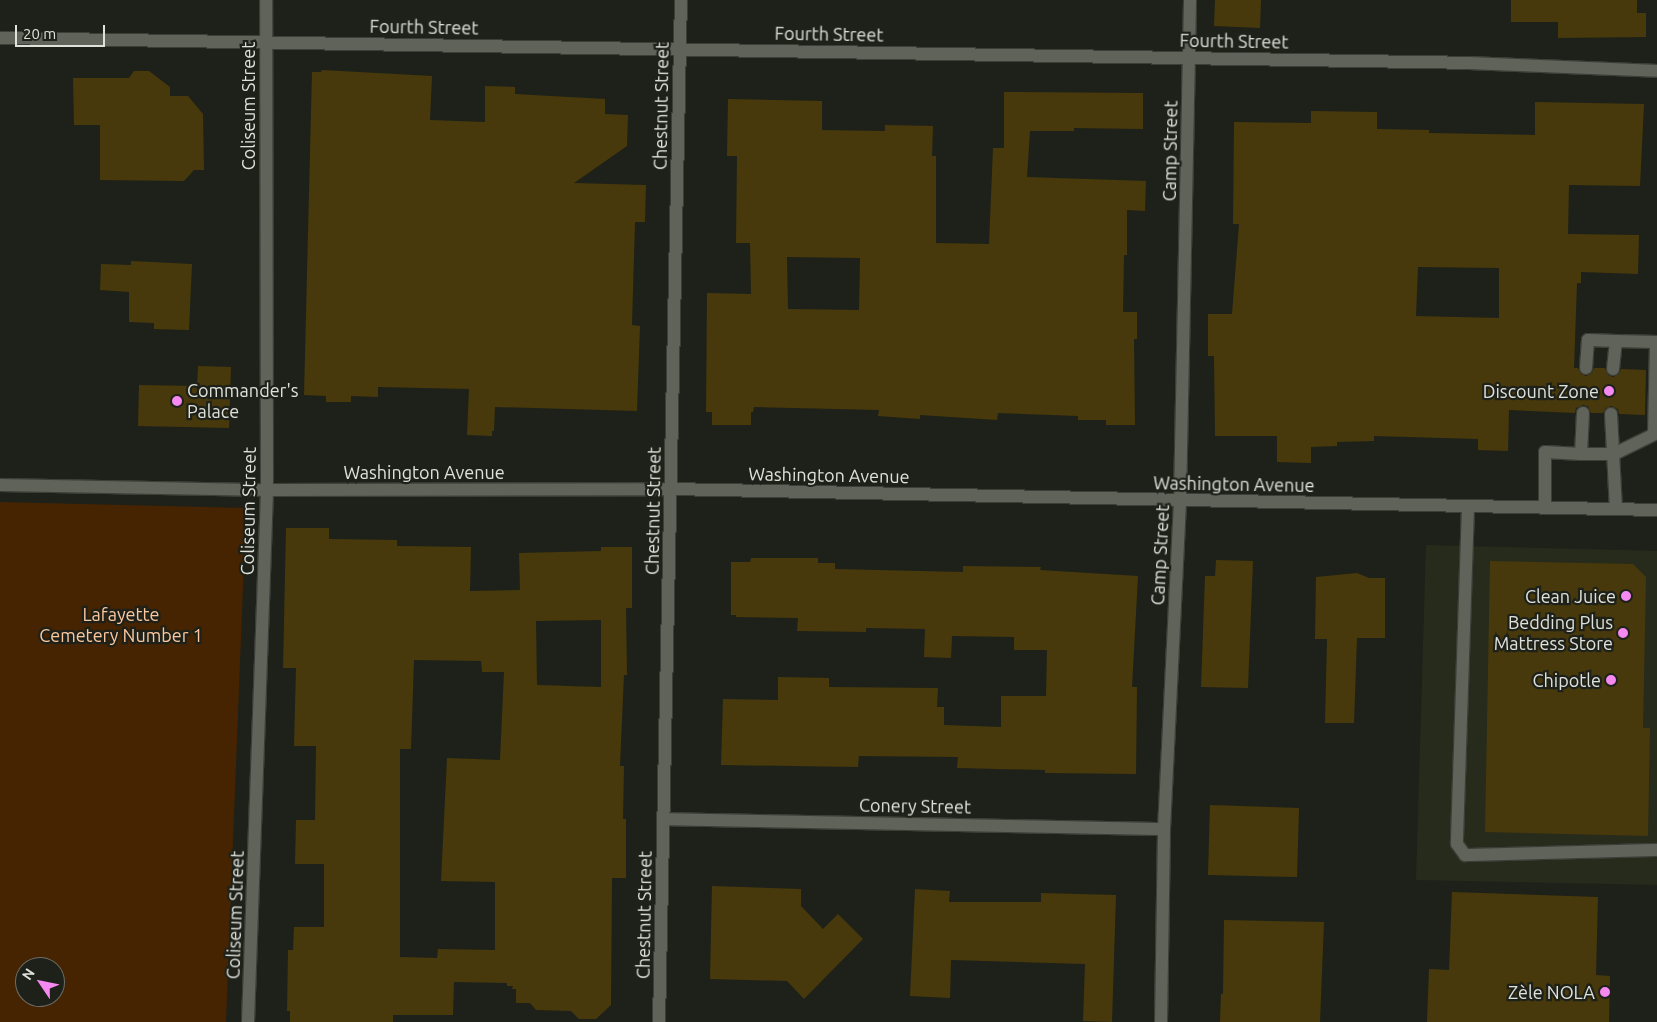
<!DOCTYPE html>
<html>
<head>
<meta charset="utf-8">
<style>
  body { margin:0 }
  #map { position:relative; width:1657px; height:1022px; overflow:hidden; background:#1e2119; font-family:Ubuntu,sans-serif }
  div>[style] { position:absolute }
  .built>* { inset:0; background:#272b1c }
  .green>* { inset:0; background:#472401 }
  .building>* { inset:0; background:#47390b }
  .roads { filter:drop-shadow(1px 0 #3c3e38) drop-shadow(-1px 0 #3c3e38) drop-shadow(0 1px #3c3e38) drop-shadow(0 -1px #3c3e38) }
  .service>* { height:12px; margin:-6px; padding:0 6px; transform-origin:6px; border-radius:6px; background:#606359 }
  .minor>* { height:12px; margin:-6px; padding:0 6px; transform-origin:6px; border-radius:6px; background:#606359 }
  .dots>* { width:14px; height:14px; translate:-50% -50%; box-sizing:border-box; border:2px solid #1e2119; border-radius:50% }
  span { translate:-50% -50%; white-space:nowrap; text-align:center; line-height:1.15; -webkit-text-stroke:4.5px #1e2119; paint-order:stroke }
  .street-label { font-size:18px; color:#dfe1db }
  .poi-label { font-size:18px; color:#dfe1db }
  .left { translate:0 -50%; text-align:left }
  .right { translate:-100% -50%; text-align:right }
  .park-label { font-size:18px; color:#fcc79d }
  .north { position:absolute; left:15px; top:957px; width:50px; height:50px; box-sizing:border-box; background:#1e2119; border:1px solid #6b6e67; border-radius:50%; rotate:304deg; font-size:14px; font-weight:700; line-height:20px; text-align:center; color:#dfe1db }
  .north::after { content:''; display:block; margin:auto; width:18px; height:22px; background:#f589ef; clip-path:polygon(50% 0,100% 100%,50% 72%,0 100%) }
  .scale { position:absolute; left:15px; top:25px; width:90px; height:22px; box-sizing:border-box; border:2px solid #dfe1db; border-top:0; padding-left:6px; font-size:15px; line-height:18px; white-space:nowrap; color:#dfe1db; -webkit-text-stroke:4px #1e2119; paint-order:stroke }
</style>
</head>
<body>
<div id="map">
  <div class="built">
    <div style="clip-path:polygon(1426px 545px,1657px 551px,1657px 885px,1416px 880px)"></div>
  </div>
  <div class="green">
    <div style="clip-path:polygon(evenodd,0 502px,246px 508px,226px 1022px,0 1022px,0 502px,25px 967px,55px 967px,55px 997px,25px 997px,25px 967px)"></div>
  </div>
  <div class="building">
    <div style="clip-path:polygon(1215px 0,1261px 0,1260px 28px,1214px 26px)"></div>
    <div style="clip-path:polygon(1511px 0,1637px 0,1637px 13px,1646px 13px,1646px 37px,1558px 38px,1558px 22px,1511px 22px)"></div>
    <div style="clip-path:polygon(322px 70px,432px 76px,430px 120px,485px 122px,485px 86px,515px 87px,515px 94px,605px 99px,605px 114px,628px 115px,627px 146px,574px 183px,646px 185px,645px 222px,635px 222px,632px 325px,640px 326px,637px 411px,495px 407px,494px 431px,492px 431px,492px 436px,467px 435px,469px 389px,378px 387px,378px 397px,351px 396px,351px 402px,326px 402px,326px 396px,304px 395px,312px 72px,321px 72px)"></div>
    <div style="clip-path:polygon(134px 71px,149px 71px,170px 87px,170px 96px,188px 96px,203px 114px,204px 170px,194px 170px,184px 181px,100px 180px,100px 125px,74px 125px,73px 78px,129px 78px)"></div>
    <div style="clip-path:polygon(evenodd,1004px 92px,1143px 93px,1143px 129px,1074px 128px,1074px 131px,1030px 131px,1027px 177px,1146px 181px,1145px 211px,1127px 210px,1127px 255px,1124px 255px,1123px 312px,1137px 312px,1137px 339px,1134px 339px,1135px 425px,1106px 425px,1106px 420px,1078px 420px,1078px 416px,998px 413px,997px 420px,920px 415px,920px 419px,878px 416px,879px 410px,754px 407px,753px 412px,751px 412px,751px 425px,712px 425px,712px 412px,706px 412px,707px 293px,751px 294px,750px 243px,736px 243px,737px 156px,727px 156px,728px 99px,822px 101px,822px 130px,885px 131px,885px 125px,933px 126px,932px 156px,936px 156px,936px 243px,989px 244px,993px 148px,1004px 148px,1004px 92px,787px 257px,860px 258px,859px 310px,788px 309px,787px 257px)"></div>
    <div style="clip-path:polygon(evenodd,1535px 102px,1644px 104px,1640px 186px,1569px 185px,1568px 234px,1639px 235px,1638px 274px,1581px 272px,1581px 283px,1577px 283px,1574px 368px,1578px 368px,1581px 374px,1586px 376px,1592px 373px,1594px 368px,1605px 368px,1608px 375px,1613px 377px,1619px 374px,1621px 369px,1646px 370px,1645px 415px,1619px 414px,1618px 409px,1611px 406px,1606px 408px,1603px 413px,1591px 413px,1588px 406px,1583px 405px,1576px 408px,1575px 413px,1509px 410px,1508px 451px,1478px 450px,1478px 439px,1374px 436px,1374px 441px,1337px 442px,1337px 446px,1311px 447px,1311px 463px,1277px 462px,1277px 436px,1215px 436px,1214px 356px,1208px 356px,1208px 314px,1232px 314px,1239px 224px,1233px 224px,1234px 122px,1311px 123px,1311px 111px,1377px 112px,1377px 129px,1429px 130px,1429px 133px,1535px 135px,1535px 102px,1418px 267px,1499px 268px,1499px 318px,1416px 316px,1418px 267px)"></div>
    <div style="clip-path:polygon(131px 261px,192px 264px,189px 330px,154px 329px,154px 323px,129px 322px,129px 292px,100px 290px,101px 264px,131px 265px)"></div>
    <div style="clip-path:polygon(198px 366px,231px 367px,229px 428px,138px 426px,139px 385px,197px 386px)"></div>
    <div style="clip-path:polygon(evenodd,286px 528px,329px 528px,329px 539px,397px 540px,397px 546px,471px 547px,470px 591px,520px 590px,519px 553px,601px 551px,601px 547px,632px 547px,632px 608px,626px 608px,627px 675px,624px 675px,620px 766px,624px 766px,623px 819px,626px 819px,626px 878px,612px 878px,611px 1005px,596px 1019px,579px 1019px,571px 1011px,536px 1010px,530px 1003px,516px 1003px,516px 989px,512px 989px,513px 986px,507px 986px,507px 983px,454px 982px,453px 1015px,393px 1015px,393px 1022px,290px 1022px,290px 1011px,287px 1011px,288px 950px,293px 950px,294px 927px,324px 927px,324px 864px,295px 864px,296px 820px,315px 820px,316px 746px,294px 746px,296px 668px,283px 668px,286px 528px,601px 620px,601px 687px,537px 685px,536px 621px,601px 620px,286px 528px,414px 660px,481px 661px,482px 672px,504px 672px,500px 760px,447px 758px,441px 881px,495px 882px,495px 950px,438px 949px,437px 958px,400px 957px,400px 749px,411px 749px,414px 660px)"></div>
    <div style="clip-path:polygon(751px 558px,818px 558px,818px 563px,835px 563px,835px 569px,963px 572px,963px 566px,1041px 567px,1040px 570px,1138px 576px,1132px 687px,1137px 687px,1136px 774px,1045px 773px,1045px 770px,957px 768px,958px 757px,859px 756px,858px 767px,721px 765px,723px 699px,778px 700px,778px 677px,829px 678px,829px 687px,938px 688px,937px 707px,944px 707px,944px 725px,1001px 727px,1001px 696px,1046px 696px,1047px 650px,1014px 650px,1014px 637px,952px 636px,951px 658px,924px 657px,925px 629px,866px 628px,866px 632px,797px 631px,798px 618px,736px 617px,736px 615px,731px 615px,731px 562px,750px 562px)"></div>
    <div style="clip-path:polygon(1216px 560px,1253px 561px,1248px 688px,1201px 687px,1205px 576px,1215px 576px)"></div>
    <div style="clip-path:polygon(1490px 561px,1633px 564px,1646px 577px,1643px 728px,1650px 728px,1648px 836px,1485px 832px)"></div>
    <div style="clip-path:polygon(1357px 573px,1369px 578px,1385px 578px,1385px 638px,1357px 638px,1354px 723px,1325px 723px,1327px 639px,1315px 639px,1316px 577px)"></div>
    <div style="clip-path:polygon(1210px 805px,1299px 808px,1297px 877px,1208px 875px)"></div>
    <div style="clip-path:polygon(712px 886px,801px 889px,801px 906px,823px 929px,838px 914px,863px 939px,804px 999px,787px 981px,710px 979px)"></div>
    <div style="clip-path:polygon(915px 889px,950px 891px,949px 902px,1041px 902px,1041px 893px,1116px 895px,1112px 1022px,1083px 1021px,1085px 964px,951px 960px,950px 998px,910px 996px)"></div>
    <div style="clip-path:polygon(1452px 892px,1598px 897px,1596px 975px,1610px 976px,1609px 1022px,1427px 1022px,1429px 969px,1449px 970px)"></div>
    <div style="clip-path:polygon(1224px 920px,1324px 922px,1320px 1022px,1220px 1022px,1221px 994px,1223px 994px)"></div>
  </div>
  <div class="roads">
    <div class="service">
      <div style="left:1586px;top:368px;width:28px;rotate:-86deg"></div>
      <div style="left:1588px;top:340px;width:28px;rotate:2deg"></div>
      <div style="left:1613px;top:369px;width:28px;rotate:-84deg"></div>
      <div style="left:1616px;top:341px;width:41px;rotate:1.4deg"></div>
      <div style="left:1583px;top:413px;width:41px;rotate:92.8deg"></div>
      <div style="left:1581px;top:454px;width:33px"></div>
      <div style="left:1614px;top:454px;width:48px;rotate:-26deg"></div>
      <div style="left:1611px;top:414px;width:95px;rotate:87deg"></div>
      <div style="left:1654px;top:433px;width:91px;rotate:-88.7deg"></div>
      <div style="left:1468px;top:507px;width:337px;rotate:91.9deg"></div>
      <div style="left:1457px;top:844px;width:14px;rotate:54deg"></div>
      <div style="left:1465px;top:855px;width:192px;rotate:-1.5deg"></div>
      <div style="left:1545px;top:508px;width:56px;rotate:-90deg"></div>
      <div style="left:1545px;top:452px;width:36px;rotate:3deg"></div>
    </div>
    <div class="minor">
      <div style="left:0;top:38px;width:1469px;rotate:0.97deg"></div>
      <div style="left:1469px;top:63px;width:188px;rotate:2.4deg"></div>
      <div style="left:0;top:485px;width:267px;rotate:1.1deg"></div>
      <div style="left:267px;top:490px;width:404px;rotate:-0.1deg"></div>
      <div style="left:671px;top:489px;width:986px;rotate:1.22deg"></div>
      <div style="left:664px;top:819px;width:500px;rotate:1.15deg"></div>
      <div style="left:248px;top:1022px;width:532px;rotate:-87.95deg"></div>
      <div style="left:267px;top:490px;width:490px;rotate:-90.1deg"></div>
      <div style="left:659px;top:1022px;width:1022px;rotate:-88.77deg"></div>
      <div style="left:1161px;top:1022px;width:193px;rotate:-89.1deg"></div>
      <div style="left:1164px;top:829px;width:329px;rotate:-87.2deg"></div>
      <div style="left:1180px;top:500px;width:500px;rotate:-88.85deg"></div>
    </div>
  </div>
  <div class="dots">
    <div style="left:1609px;top:391px;background:#f589ef"></div>
    <div style="left:177px;top:401px;background:#f589ef"></div>
    <div style="left:1626px;top:596px;background:#f589ef"></div>
    <div style="left:1623px;top:633px;background:#f589ef"></div>
    <div style="left:1611px;top:680px;background:#f589ef"></div>
    <div style="left:1605px;top:992px;background:#f589ef"></div>
  </div>
  <div class="street-label">
    <span style="left:424px;top:27px;rotate:1deg">Fourth Street</span>
    <span style="left:829px;top:34px;rotate:1deg">Fourth Street</span>
    <span style="left:1234px;top:41px;rotate:1deg">Fourth Street</span>
    <span style="left:248px;top:106px;rotate:-90deg">Coliseum Street</span>
    <span style="left:661px;top:106px;rotate:-89deg">Chestnut Street</span>
    <span style="left:1170px;top:151px;rotate:-89deg">Camp Street</span>
    <span style="left:424px;top:472px">Washington Avenue</span>
    <span style="left:829px;top:475px;rotate:1deg">Washington Avenue</span>
    <span style="left:1234px;top:484px;rotate:1deg">Washington Avenue</span>
    <span style="left:248px;top:511px;rotate:-89deg">Coliseum Street</span>
    <span style="left:653px;top:511px;rotate:-89deg">Chestnut Street</span>
    <span style="left:1160px;top:555px;rotate:-87deg">Camp Street</span>
    <span style="left:915px;top:806px;rotate:1deg">Conery Street</span>
    <span style="left:235px;top:915px;rotate:-88deg">Coliseum Street</span>
    <span style="left:644px;top:915px;rotate:-89deg">Chestnut Street</span>
  </div>
  <div class="poi-label">
    <span class="left" style="left:187px;top:401px">Commander's<br>Palace</span>
    <span class="right" style="left:1599px;top:391px">Discount Zone</span>
    <span class="right" style="left:1616px;top:596px">Clean Juice</span>
    <span class="right" style="left:1613px;top:633px">Bedding Plus<br>Mattress Store</span>
    <span class="right" style="left:1601px;top:680px">Chipotle</span>
    <span class="right" style="left:1595px;top:992px">Zèle NOLA</span>
  </div>
  <div class="park-label">
    <span style="left:121px;top:625px">Lafayette<br>Cemetery Number 1</span>
  </div>
  <div class="north">N</div>
  <div class="scale">20 m</div>
</div>
</body>
</html>
